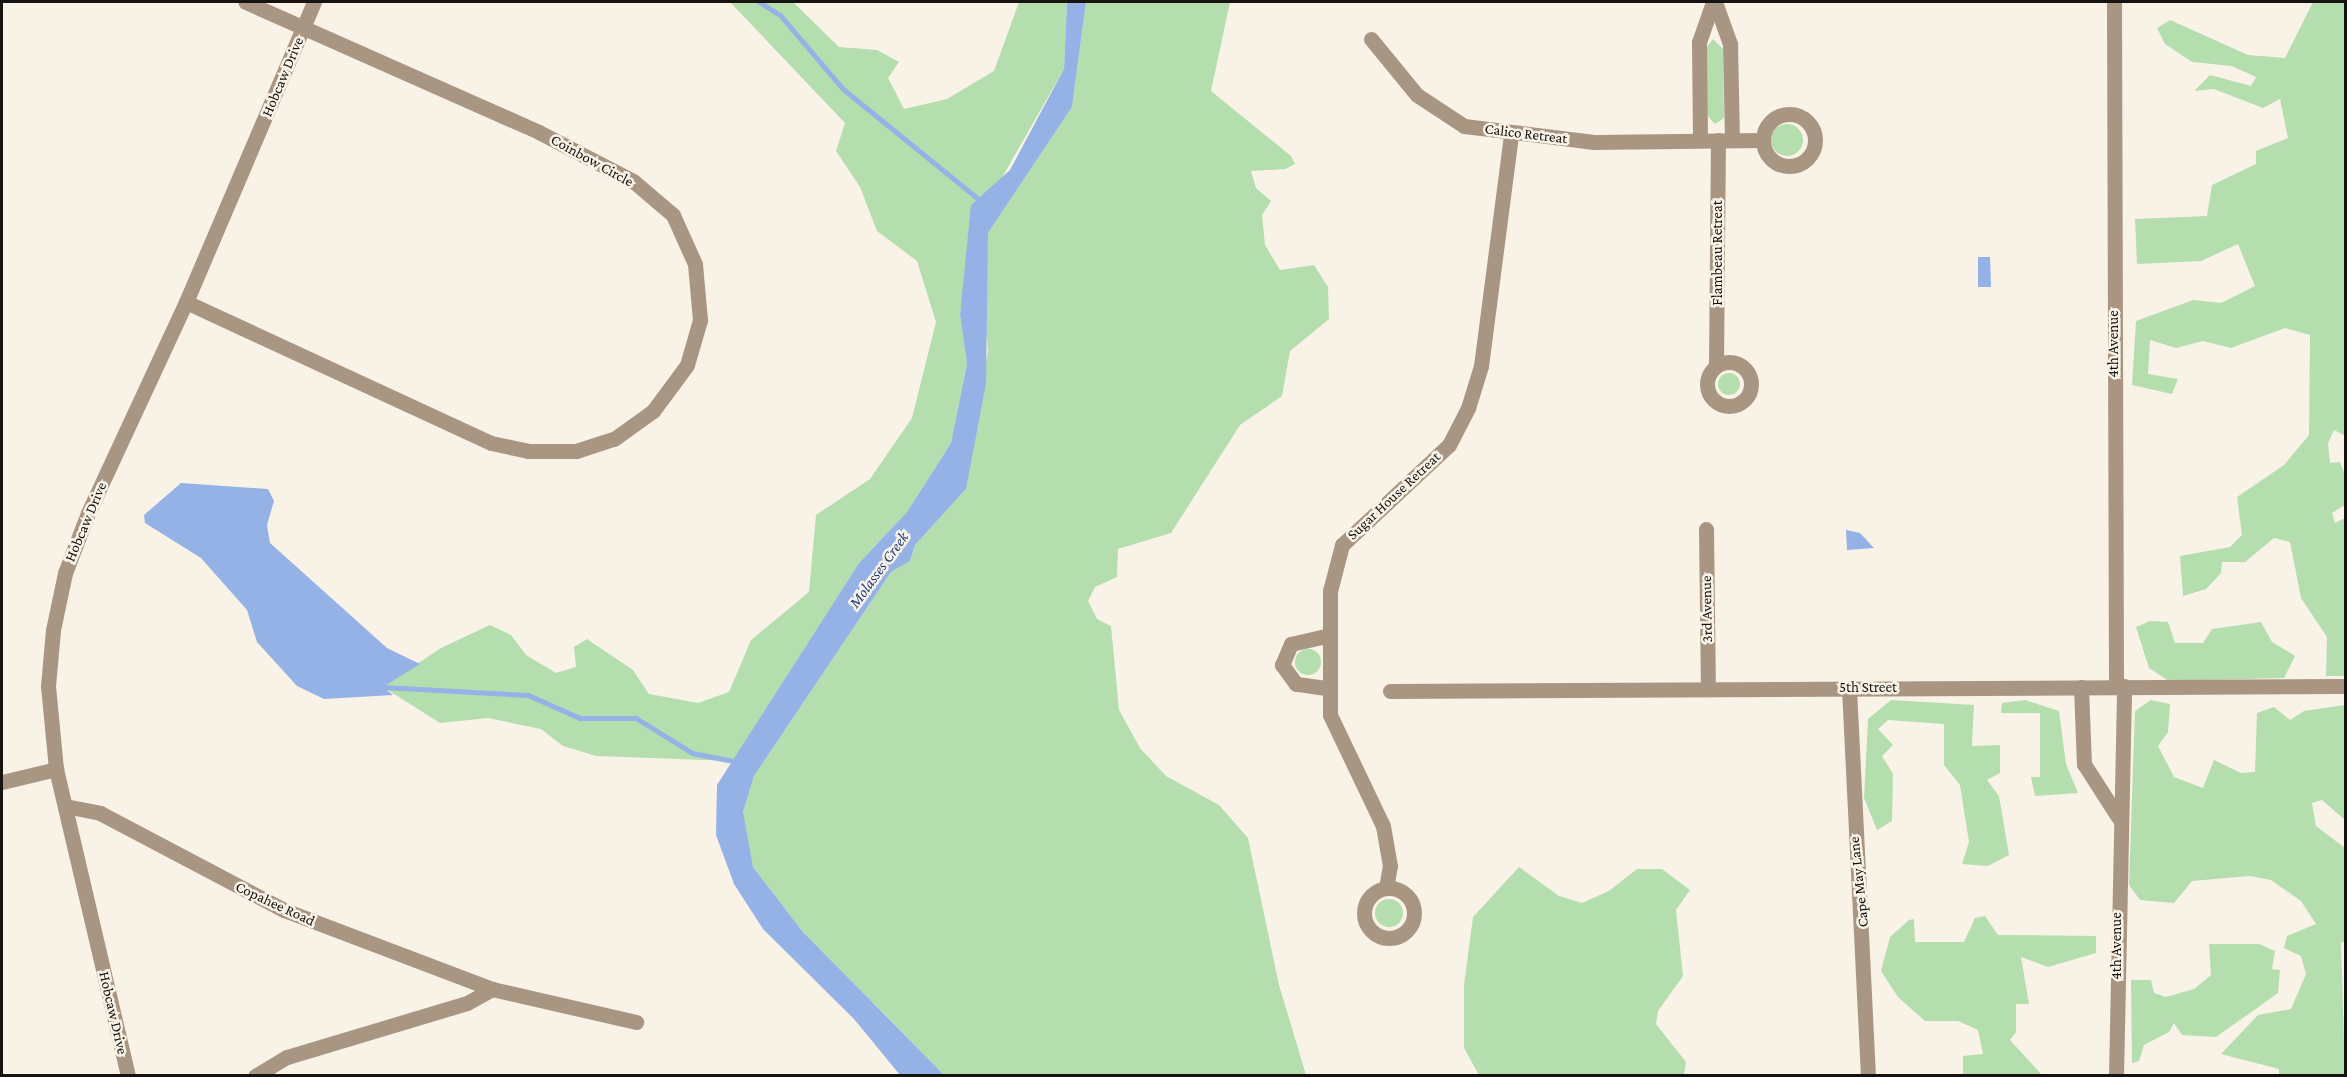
<!DOCTYPE html>
<html>
<head>
<meta charset="utf-8">
<style>
  body { margin:0 }
  #map { position:relative; width:2347px; height:1077px; overflow:hidden; background:#f9f2e7; font-family:"Crimson Pro",serif }
  div>[style] { position:absolute }
  .green>* { inset:0; background:#b4deae }
  .round { border-radius:50% }
  .water>* { inset:0; background:#94b2e6 }
  .stream>* { height:5px; margin:-2.5px; padding:0 2.5px; transform-origin:2.5px; border-radius:2.5px; background:#94b2e6 }
  .street>* { height:15px; margin:-7.5px; padding:0 7.5px; transform-origin:7.5px; border-radius:7.5px; background:#a99682 }
  .street>.ring { margin:-7.5px; padding:0; box-sizing:content-box; background:none; border:15px solid #a99682; border-radius:50% }
  span { translate:-50% -50%; white-space:nowrap; text-align:center; line-height:1.15; -webkit-text-stroke:5px #f9f2e7; paint-order:stroke }
  .street-label { font-size:15px; color:#161310 }
  .water-label { font-size:16px; color:#1d3f7d; font-style:italic }
  .frame { position:absolute; inset:0; border:3px solid #161310; pointer-events:none }
</style>
</head>
<body>
<div id="map">
  <div class="green">
    <div style="clip-path:polygon(730px 2px,793px 2px,839px 47px,877px 50px,899px 62px,888px 78px,904px 109px,947px 99px,994px 71px,1019px 2px,1067px 2px,1064px 69px,1000px 181px,965px 277px,960px 315px,967px 364px,951px 443px,907px 512px,859px 563px,733px 761px,596px 756px,563px 746px,541px 729px,488px 718px,440px 723px,383px 687px,441px 648px,490px 625px,511px 635px,526px 655px,556px 673px,576px 667px,574px 647px,587px 639px,633px 670px,649px 694px,698px 703px,729px 692px,751px 640px,809px 592px,816px 515px,870px 479px,912px 418px,936px 322px,917px 261px,877px 231px,860px 187px,836px 151px,845px 123px)"></div>
    <div style="clip-path:polygon(1086px 2px,1230px 2px,1211px 91px,1291px 156px,1295px 164px,1285px 169px,1251px 171px,1256px 188px,1271px 201px,1262px 215px,1265px 245px,1280px 270px,1314px 265px,1328px 287px,1329px 319px,1290px 351px,1282px 396px,1240px 425px,1171px 533px,1118px 549px,1117px 577px,1095px 587px,1088px 601px,1097px 619px,1111px 626px,1119px 710px,1140px 748px,1166px 776px,1219px 805px,1248px 838px,1279px 985px,1306px 1075px,944px 1075px,803px 932px,753px 867px,745px 832px,743px 812px,754px 776px,891px 572px,910px 561px,915px 545px,966px 489px,988px 350px,983px 303px,988px 233px,1072px 107px)"></div>
    <div style="clip-path:polygon(2313px 2px,2346px 2px,2346px 436px,2334px 430px,2328px 443px,2330px 463px,2340px 462px,2345px 475px,2345px 505px,2332px 513px,2335px 523px,2345px 518px,2345px 676px,2326px 676px,2327px 637px,2301px 598px,2290px 542px,2274px 538px,2245px 562px,2222px 562px,2221px 573px,2206px 589px,2183px 596px,2180px 556px,2230px 547px,2242px 535px,2237px 497px,2284px 465px,2309px 435px,2310px 335px,2285px 328px,2231px 348px,2203px 341px,2176px 348px,2150px 340px,2148px 374px,2178px 379px,2172px 394px,2132px 385px,2136px 321px,2193px 300px,2221px 303px,2255px 286px,2238px 244px,2201px 261px,2137px 264px,2135px 219px,2207px 216px,2212px 185px,2256px 164px,2256px 151px,2288px 138px,2280px 99px,2263px 108px,2214px 89px,2194px 91px,2210px 75px,2251px 86px,2256px 77px,2232px 66px,2192px 62px,2165px 44px,2157px 28px,2170px 20px,2248px 55px,2285px 58px)"></div>
    <div style="clip-path:polygon(1713px 39px,1723px 49px,1724px 118px,1715px 124px,1707px 115px,1706px 48px)"></div>
    <div class="round" style="left:1771px;top:124px;width:32px;height:32px"></div>
    <div class="round" style="left:1718px;top:373px;width:22px;height:22px"></div>
    <div style="clip-path:polygon(2150px 621px,2168px 622px,2175px 643px,2203px 643px,2212px 629px,2261px 622px,2272px 642px,2295px 656px,2284px 678px,2169px 681px,2149px 668px,2136px 627px)"></div>
    <div class="round" style="left:1295px;top:649px;width:26px;height:26px"></div>
    <div style="clip-path:polygon(1891px 700px,1974px 705px,1972px 746px,2000px 745px,2000px 773px,1987px 780px,1999px 796px,2009px 855px,1988px 866px,1962px 864px,1969px 842px,1960px 785px,1944px 765px,1944px 724px,1888px 720px,1878px 729px,1893px 745px,1882px 756px,1893px 774px,1892px 821px,1877px 830px,1864px 798px,1868px 719px)"></div>
    <div style="clip-path:polygon(2025px 700px,2059px 711px,2066px 764px,2078px 793px,2035px 796px,2031px 777px,2040px 777px,2040px 713px,2001px 713px,2002px 703px)"></div>
    <div style="clip-path:polygon(2151px 700px,2170px 704px,2168px 732px,2158px 746px,2174px 777px,2203px 788px,2214px 760px,2241px 773px,2255px 772px,2257px 713px,2274px 707px,2290px 720px,2304px 711px,2345px 705px,2345px 820px,2322px 800px,2312px 803px,2316px 826px,2345px 848px,2345px 942px,2341px 942px,2345px 1075px,2279px 1075px,2279px 1069px,2221px 1054px,2258px 1015px,2291px 1009px,2306px 974px,2301px 956px,2284px 948px,2287px 936px,2316px 924px,2301px 901px,2271px 880px,2250px 876px,2192px 881px,2174px 903px,2140px 900px,2129px 885px,2135px 711px)"></div>
    <div style="clip-path:polygon(1519px 867px,1559px 896px,1582px 903px,1609px 891px,1637px 869px,1662px 869px,1690px 890px,1676px 910px,1683px 976px,1658px 1011px,1656px 1024px,1686px 1062px,1684px 1075px,1479px 1075px,1464px 1048px,1464px 985px,1473px 917px)"></div>
    <div class="round" style="left:1375px;top:899px;width:28px;height:28px"></div>
    <div style="clip-path:polygon(1985px 916px,1998px 935px,2096px 936px,2096px 953px,2048px 967px,2021px 957px,2029px 1004px,2016px 1004px,2016px 1032px,2010px 1040px,2042px 1075px,1963px 1075px,1963px 1056px,1983px 1054px,1978px 1030px,1958px 1021px,1925px 1021px,1898px 997px,1881px 971px,1890px 937px,1909px 920px,1914px 919px,1915px 942px,1964px 942px,1975px 918px)"></div>
    <div style="clip-path:polygon(2209px 944px,2259px 944px,2275px 951px,2272px 969px,2280px 970px,2278px 993px,2216px 1037px,2182px 1035px,2174px 1023px,2169px 1032px,2144px 1045px,2139px 1061px,2132px 1063px,2131px 980px,2151px 980px,2154px 993px,2166px 997px,2194px 989px,2211px 975px)"></div>
  </div>
  <div class="water">
    <div style="clip-path:polygon(1067px 2px,1086px 2px,1072px 107px,988px 233px,986px 383px,966px 489px,915px 545px,910px 561px,891px 572px,754px 776px,743px 812px,753px 867px,803px 932px,944px 1075px,900px 1075px,854px 1019px,763px 929px,734px 884px,716px 835px,717px 785px,859px 563px,907px 512px,951px 443px,967px 364px,960px 315px,971px 205px,1010px 170px,1064px 69px)"></div>
    <div style="clip-path:polygon(1978px 257px,1990px 257px,1991px 287px,1978px 287px)"></div>
    <div style="clip-path:polygon(181px 483px,268px 489px,274px 501px,267px 525px,270px 543px,387px 648px,420px 664px,383px 687px,393px 695px,324px 699px,297px 686px,257px 642px,247px 610px,201px 558px,145px 523px,144px 515px)"></div>
    <div style="clip-path:polygon(1846px 530px,1860px 533px,1874px 548px,1847px 550px)"></div>
  </div>
  <div class="stream">
    <div style="left:759px;top:2px;width:25px;rotate:32deg"></div>
    <div style="left:780px;top:15px;width:97px;rotate:49.6deg"></div>
    <div style="left:843px;top:89px;width:173px;rotate:39.1deg"></div>
    <div style="left:383px;top:687px;width:145px;rotate:3.2deg"></div>
    <div style="left:528px;top:695px;width:57px;rotate:23.9deg"></div>
    <div style="left:580px;top:718px;width:56px"></div>
    <div style="left:636px;top:718px;width:66px;rotate:32deg"></div>
    <div style="left:692px;top:753px;width:42px;rotate:11deg"></div>
  </div>
  <div class="street">
    <div style="left:1715px;top:2px;width:45px;rotate:70.3deg"></div>
    <div style="left:1730px;top:44px;width:96px;rotate:88.8deg"></div>
    <div style="left:2114px;top:2px;width:685px;rotate:89.83deg"></div>
    <div style="left:1371px;top:39px;width:72px;rotate:50.6deg"></div>
    <div style="left:1417px;top:95px;width:56px;rotate:33.4deg"></div>
    <div style="left:1464px;top:126px;width:131px;rotate:7deg"></div>
    <div style="left:1594px;top:142px;width:169px;rotate:-0.7deg"></div>
    <div class="ring" style="left:1763px;top:114px;width:37px;height:37px"></div>
    <div style="left:1700px;top:140px;width:98px;rotate:-90.6deg"></div>
    <div style="left:1699px;top:42px;width:42px;rotate:-70.7deg"></div>
    <div style="left:186px;top:302px;width:336px;rotate:24.8deg"></div>
    <div style="left:491px;top:443px;width:38px;rotate:12deg"></div>
    <div style="left:528px;top:451px;width:48px"></div>
    <div style="left:576px;top:451px;width:40px;rotate:-18deg"></div>
    <div style="left:614px;top:439px;width:48px;rotate:-35.7deg"></div>
    <div style="left:653px;top:411px;width:57px;rotate:-53.5deg"></div>
    <div style="left:687px;top:365px;width:47px;rotate:-73.9deg"></div>
    <div style="left:700px;top:320px;width:56px;rotate:-95.1deg"></div>
    <div style="left:695px;top:264px;width:54px;rotate:-114.2deg"></div>
    <div style="left:673px;top:215px;width:52px;rotate:-139.6deg"></div>
    <div style="left:633px;top:181px;width:106px;rotate:-152.5deg"></div>
    <div style="left:539px;top:132px;width:321px;rotate:-156.1deg"></div>
    <div class="ring" style="left:1707px;top:362px;width:29px;height:29px"></div>
    <div style="left:1716px;top:366px;width:226px;rotate:-89.5deg"></div>
    <div style="left:1706px;top:529px;width:160px;rotate:89.3deg"></div>
    <div style="left:2081px;top:687px;width:77px;rotate:87.8deg"></div>
    <div style="left:2084px;top:764px;width:63px;rotate:57.3deg"></div>
    <div style="left:1326px;top:688px;width:30px;rotate:-172deg"></div>
    <div style="left:1296px;top:684px;width:24px;rotate:-126deg"></div>
    <div style="left:1282px;top:665px;width:23px;rotate:-67deg"></div>
    <div style="left:1291px;top:644px;width:36px;rotate:-13deg"></div>
    <div style="left:1849px;top:688px;width:388px;rotate:87.2deg"></div>
    <div style="left:1390px;top:691px;width:956px;rotate:-0.3deg"></div>
    <div style="left:2px;top:782px;width:56px;rotate:-13.5deg"></div>
    <div style="left:65px;top:806px;width:36px;rotate:11deg"></div>
    <div style="left:100px;top:813px;width:208px;rotate:27.8deg"></div>
    <div style="left:284px;top:910px;width:222px;rotate:20.8deg"></div>
    <div class="ring" style="left:1364px;top:888px;width:35px;height:35px"></div>
    <div style="left:1386px;top:888px;width:22px;rotate:-80deg"></div>
    <div style="left:1390px;top:866px;width:41px;rotate:-99.9deg"></div>
    <div style="left:1383px;top:826px;width:123px;rotate:-115.5deg"></div>
    <div style="left:1330px;top:715px;width:124px;rotate:-90deg"></div>
    <div style="left:1330px;top:591px;width:48px;rotate:-75.4deg"></div>
    <div style="left:1342px;top:545px;width:146px;rotate:-43.1deg"></div>
    <div style="left:1449px;top:445px;width:42px;rotate:-62.8deg"></div>
    <div style="left:1468px;top:408px;width:44px;rotate:-72.8deg"></div>
    <div style="left:1481px;top:366px;width:234px;rotate:-82.6deg"></div>
    <div style="left:128px;top:1076px;width:315px;rotate:-103.2deg"></div>
    <div style="left:56px;top:769px;width:83px;rotate:-95.5deg"></div>
    <div style="left:48px;top:686px;width:56px;rotate:-84.9deg"></div>
    <div style="left:53px;top:630px;width:58px;rotate:-78.1deg"></div>
    <div style="left:65px;top:573px;width:64px;rotate:-69deg"></div>
    <div style="left:88px;top:513px;width:233px;rotate:-65.1deg"></div>
    <div style="left:186px;top:302px;width:326px;rotate:-66.9deg"></div>
    <div style="left:255px;top:1076px;width:37px;rotate:-31deg"></div>
    <div style="left:287px;top:1057px;width:188px;rotate:-16.7deg"></div>
    <div style="left:467px;top:1003px;width:29px;rotate:-29deg"></div>
    <div style="left:492px;top:989px;width:148px;rotate:12.9deg"></div>
    <div style="left:2116px;top:1076px;width:390px;rotate:-88.8deg"></div>
  </div>
  <div class="street-label">
    <span style="left:283px;top:77px;rotate:-67deg">Hobcaw Drive</span>
    <span style="left:1526px;top:134px;rotate:7deg">Calico Retreat</span>
    <span style="left:592px;top:161px;rotate:29deg">Coinbow Circle</span>
    <span style="left:1718px;top:253px;rotate:-90deg">Flambeau Retreat</span>
    <span style="left:2114px;top:344px;rotate:-90deg">4th Avenue</span>
    <span style="left:1394px;top:496px;rotate:-43deg">Sugar House Retreat</span>
    <span style="left:86px;top:522px;rotate:-67deg">Hobcaw Drive</span>
    <span style="left:1707px;top:609px;rotate:-91deg">3rd Avenue</span>
    <span style="left:1868px;top:688px">5th Street</span>
    <span style="left:1859px;top:882px;rotate:-96deg">Cape May Lane</span>
    <span style="left:275px;top:904px;rotate:25deg">Copahee Road</span>
    <span style="left:2117px;top:946px;rotate:-90deg">4th Avenue</span>
    <span style="left:113px;top:1013px;rotate:77deg">Hobcaw Drive</span>
  </div>
  <div class="water-label">
    <span style="left:879px;top:570px;rotate:-54deg">Molasses Creek</span>
  </div>
  <div class="frame"></div>
</div>
</body>
</html>
